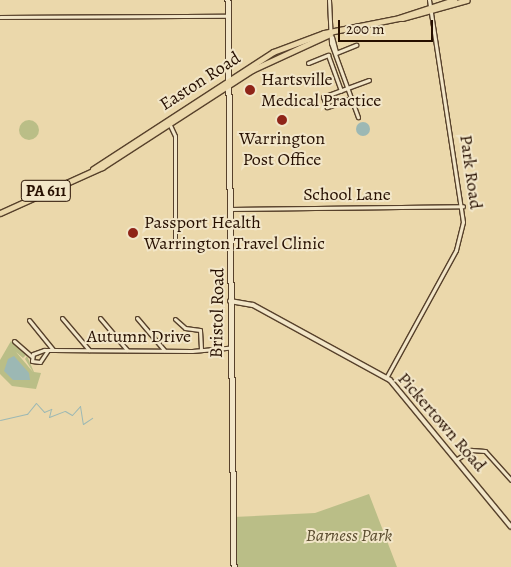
<!DOCTYPE html>
<html>
<head>
<meta charset="utf-8">
<style>
  body { margin:0 }
  #map { position:relative; width:511px; height:567px; overflow:hidden; background:#ebd8ab; font-family:Alegreya,serif }
  div>[style] { position:absolute }
  .green>* { inset:0; background:#babe87 }
  .round { border-radius:50% }
  .water>* { inset:0; background:#9cb8b4 }
  .stream>* { height:1px; margin:-0.5px; padding:0 0.5px; transform-origin:0.5px; border-radius:0.5px; background:#9cb8b4 }
  .roads { filter:drop-shadow(1px 0 #57412b) drop-shadow(-1px 0 #57412b) drop-shadow(0 1px #57412b) drop-shadow(0 -1px #57412b) }
  .minor>* { height:3px; margin:-1.5px; padding:0 1.5px; transform-origin:1.5px; border-radius:1.5px; background:#f2e6c8 }
  .tertiary>* { height:4px; margin:-2px; padding:0 2px; transform-origin:2px; border-radius:2px; background:#f2e6c8 }
  .secondary>* { height:4.5px; margin:-2.25px; padding:0 2.25px; transform-origin:2.25px; border-radius:2.25px; background:#f2e6c8 }
  .trunk>* { height:5px; margin:-2.5px; padding:0 2.5px; transform-origin:2.5px; border-radius:2.5px; background:#ebd8ab }
  .dots>* { width:14px; height:14px; translate:-50% -50%; box-sizing:border-box; border:2px solid #f2e6c8; border-radius:50% }
  span { translate:-50% -50%; white-space:nowrap; text-align:center; line-height:1.15; -webkit-text-stroke:4px #f2e6c8; paint-order:stroke }
  .shield-label span { padding:1px 4px; background:#f2e6c8; border:1px solid; border-radius:4px; -webkit-text-stroke-width:0 }
  .shield-label { font-size:16px; color:#260f00; font-weight:700 }
  .poi-label { font-size:18px; color:#260f00 }
  .left { translate:0 -50%; text-align:left }
  .street-label { font-size:18px; color:#260f00 }
  .park-label { font-size:18px; color:#5a4c2f; font-style:italic }
  .scale { position:absolute; left:338px; top:20px; width:95px; height:22px; box-sizing:border-box; border:2px solid #260f00; border-top:0; padding-left:6px; font-size:15px; line-height:18px; white-space:nowrap; color:#260f00; -webkit-text-stroke:4px #f2e6c8; paint-order:stroke }
</style>
</head>
<body>
<div id="map">
  <div class="green">
    <div class="round" style="left:19px;top:120px;width:20px;height:20px"></div>
    <div style="clip-path:polygon(11px 341px,26px 355px,23px 358px,16px 352px,33px 372px,25px 359px,27px 356px,34px 372px,41px 373px,36px 389px,12px 386px,0 374px,0 360px)"></div>
    <div style="clip-path:polygon(369px 494px,397px 567px,234px 567px,233px 517px,315px 513px)"></div>
  </div>
  <div class="water">
    <div class="round" style="left:356px;top:122px;width:14px;height:14px"></div>
    <div style="clip-path:polygon(14px 356px,29px 373px,30px 380px,13px 380px,4px 371px,8px 359px)"></div>
  </div>
  <div class="stream">
    <div style="left:0;top:420px;width:28px;rotate:-13deg"></div>
    <div style="left:27px;top:414px;width:14px;rotate:-51deg"></div>
    <div style="left:36px;top:403px;width:12px;rotate:48deg"></div>
    <div style="left:44px;top:412px;width:8px;rotate:-23deg"></div>
    <div style="left:51px;top:409px;width:8px;rotate:104deg"></div>
    <div style="left:49px;top:417px;width:17px;rotate:-21deg"></div>
    <div style="left:65px;top:411px;width:8px;rotate:30deg"></div>
    <div style="left:72px;top:415px;width:12px;rotate:-48deg"></div>
    <div style="left:80px;top:406px;width:18px;rotate:81deg"></div>
    <div style="left:83px;top:424px;width:11px;rotate:-34deg"></div>
  </div>
  <div class="roads">
    <div class="minor">
      <div style="left:329px;top:0;width:43px;rotate:87.3deg"></div>
      <div style="left:331px;top:43px;width:79px;rotate:70deg"></div>
      <div style="left:0;top:17px;width:228px;rotate:-0.3deg"></div>
      <div style="left:332px;top:37px;width:16px;rotate:75deg"></div>
      <div style="left:336px;top:53px;width:22px;rotate:-22deg"></div>
      <div style="left:308px;top:63px;width:22px;rotate:-22deg"></div>
      <div style="left:328px;top:55px;width:38px;rotate:70deg"></div>
      <div style="left:352px;top:98px;width:27px;rotate:160deg"></div>
      <div style="left:327px;top:107px;width:11px;rotate:-112deg"></div>
      <div style="left:323px;top:97px;width:49px;rotate:-20.3deg"></div>
      <div style="left:169px;top:123px;width:14px;rotate:65deg"></div>
      <div style="left:175px;top:136px;width:102px;rotate:90deg"></div>
      <div style="left:231px;top:209px;width:232px;rotate:-0.7deg"></div>
      <div style="left:62px;top:318px;width:42px;rotate:49.8deg"></div>
      <div style="left:100px;top:318px;width:42px;rotate:49.8deg"></div>
      <div style="left:137px;top:318px;width:42px;rotate:49.8deg"></div>
      <div style="left:175px;top:319px;width:13px;rotate:42deg"></div>
      <div style="left:185px;top:328px;width:15px;rotate:8deg"></div>
      <div style="left:200px;top:330px;width:19px;rotate:87deg"></div>
      <div style="left:29px;top:320px;width:38px;rotate:51deg"></div>
      <div style="left:14px;top:341px;width:23px;rotate:41deg"></div>
      <div style="left:48px;top:350px;width:14px;rotate:124deg"></div>
      <div style="left:40px;top:362px;width:8px;rotate:-173deg"></div>
      <div style="left:32px;top:361px;width:7px;rotate:-82deg"></div>
      <div style="left:33px;top:354px;width:12px;rotate:-20deg"></div>
      <div style="left:44px;top:350px;width:9px"></div>
      <div style="left:53px;top:350px;width:139px;rotate:0.4deg"></div>
      <div style="left:192px;top:351px;width:37px;rotate:-5deg"></div>
      <div style="left:386px;top:378px;width:146px;rotate:-61.3deg"></div>
      <div style="left:456px;top:250px;width:29px;rotate:-76deg"></div>
      <div style="left:463px;top:222px;width:225px;rotate:-98.7deg"></div>
      <div style="left:457px;top:459px;width:17px;rotate:-33deg"></div>
      <div style="left:471px;top:450px;width:14px;rotate:4deg"></div>
      <div style="left:485px;top:451px;width:39px;rotate:48deg"></div>
    </div>
    <div class="tertiary">
      <div style="left:230px;top:301px;width:23px;rotate:10deg"></div>
      <div style="left:253px;top:305px;width:156px;rotate:28.7deg"></div>
      <div style="left:390px;top:380px;width:190px;rotate:50.5deg"></div>
    </div>
    <div class="secondary">
      <div style="left:228px;top:0;width:567px;rotate:89.39deg"></div>
    </div>
    <div class="trunk">
      <div style="left:402px;top:18px;width:67px;rotate:-15.5deg"></div>
      <div style="left:93px;top:169px;width:215px;rotate:-33deg"></div>
      <div style="left:273px;top:52px;width:54px;rotate:-20.4deg"></div>
      <div style="left:324px;top:33px;width:76px;rotate:-11.3deg"></div>
      <div style="left:399px;top:18px;width:58px;rotate:-18.1deg"></div>
      <div style="left:0;top:213px;width:112px;rotate:-24.3deg"></div>
      <div style="left:102px;top:167px;width:179px;rotate:-32.9deg"></div>
      <div style="left:252px;top:70px;width:86px;rotate:-24.8deg"></div>
    </div>
  </div>
  <div class="dots">
    <div style="left:250px;top:90px;background:#8f2418"></div>
    <div style="left:282px;top:120px;background:#8f2418"></div>
    <div style="left:133px;top:233px;background:#8f2418"></div>
  </div>
  <div class="shield-label">
    <span style="left:46px;top:191px">PA 611</span>
  </div>
  <div class="poi-label">
    <span class="left" style="left:261px;top:90px">Hartsville<br>Medical Practice</span>
    <span style="left:282px;top:149px">Warrington<br>Post Office</span>
    <span class="left" style="left:144px;top:233px">Passport Health<br>Warrington Travel Clinic</span>
  </div>
  <div class="street-label">
    <span style="left:200px;top:81px;rotate:-33deg">Easton Road</span>
    <span style="left:471px;top:172px;rotate:82deg">Park Road</span>
    <span style="left:347px;top:194px">School Lane</span>
    <span style="left:217px;top:313px;rotate:-89deg">Bristol Road</span>
    <span style="left:139px;top:336px">Autumn Drive</span>
    <span style="left:442px;top:422px;rotate:49deg">Pickertown Road</span>
  </div>
  <div class="park-label">
    <span style="left:349px;top:535px">Barness Park</span>
  </div>
  <div class="scale">200 m</div>
</div>
</body>
</html>
